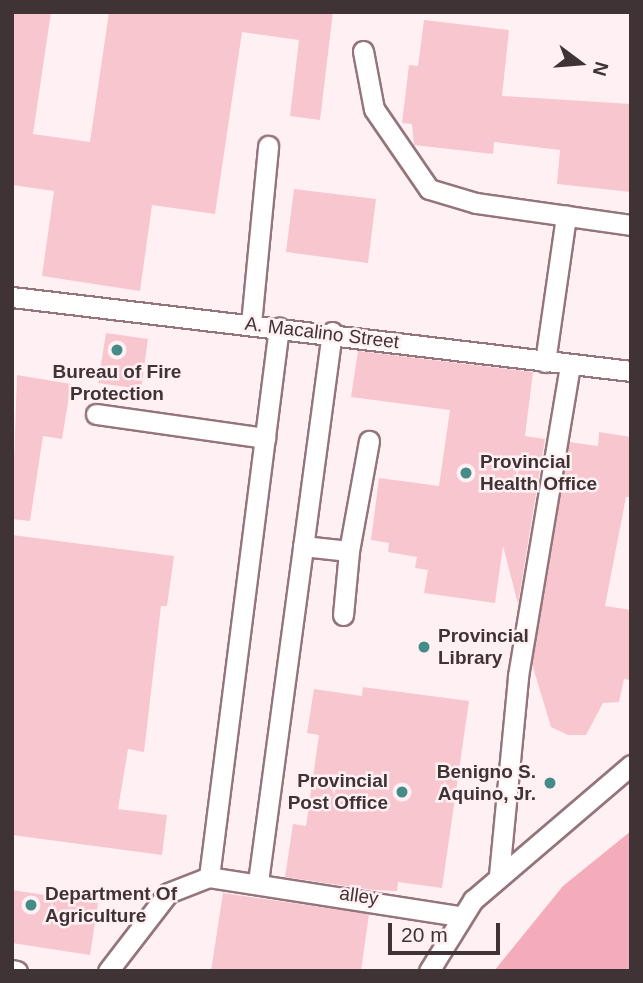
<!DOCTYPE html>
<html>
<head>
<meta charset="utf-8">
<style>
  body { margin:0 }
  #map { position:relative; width:643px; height:983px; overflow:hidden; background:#fff1f3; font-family:Helvetica,sans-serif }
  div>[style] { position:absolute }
  .green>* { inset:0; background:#f4abba }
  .building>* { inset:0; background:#f8c6cf }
  .roads { filter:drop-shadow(2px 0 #93757b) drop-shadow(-2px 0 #93757b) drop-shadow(0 2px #93757b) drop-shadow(0 -2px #93757b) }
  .lane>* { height:19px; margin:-9.5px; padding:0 9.5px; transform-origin:9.5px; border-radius:9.5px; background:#fff }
  .dots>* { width:19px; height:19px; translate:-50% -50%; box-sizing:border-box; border:4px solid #fff1f3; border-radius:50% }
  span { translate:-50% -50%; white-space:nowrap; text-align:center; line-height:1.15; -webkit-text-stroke:5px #fff1f3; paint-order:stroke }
  .street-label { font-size:19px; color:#403335 }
  .poi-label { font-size:19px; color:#403335; font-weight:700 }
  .left { translate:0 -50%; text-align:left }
  .right { translate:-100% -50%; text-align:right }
  .frame { position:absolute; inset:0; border:14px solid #403335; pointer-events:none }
  .north { position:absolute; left:545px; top:28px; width:70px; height:70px; -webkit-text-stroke:5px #fff1f3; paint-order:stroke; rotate:106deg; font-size:19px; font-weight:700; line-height:28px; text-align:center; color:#403335 }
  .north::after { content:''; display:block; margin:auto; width:24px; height:32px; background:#403335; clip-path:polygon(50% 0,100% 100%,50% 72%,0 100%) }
  .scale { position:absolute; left:388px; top:923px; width:112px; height:32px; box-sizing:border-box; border:4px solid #403335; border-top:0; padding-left:9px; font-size:21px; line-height:24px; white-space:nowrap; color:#403335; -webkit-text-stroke:5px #fff1f3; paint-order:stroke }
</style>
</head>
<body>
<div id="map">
  <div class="green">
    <div style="clip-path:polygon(631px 831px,631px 971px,494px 971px,563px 886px)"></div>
  </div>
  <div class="building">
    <div style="clip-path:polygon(12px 12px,51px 12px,33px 134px,90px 142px,109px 12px,333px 12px,320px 120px,290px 116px,299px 40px,242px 32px,215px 214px,152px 205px,140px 291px,42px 276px,54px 191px,12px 185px)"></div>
    <div style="clip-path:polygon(424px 20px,509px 30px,502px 96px,631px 104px,631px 192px,557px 184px,560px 150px,494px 142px,493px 154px,414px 145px,412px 124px,402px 123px,409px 65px,418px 66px)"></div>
    <div style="clip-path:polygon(294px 189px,376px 199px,368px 263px,286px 252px)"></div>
    <div style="clip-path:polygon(106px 333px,148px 339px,141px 389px,98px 383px)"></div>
    <div style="clip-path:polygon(358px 351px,533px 372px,525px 436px,545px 439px,518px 604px,503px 546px,495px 603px,424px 593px,428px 570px,415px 568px,417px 557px,388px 552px,389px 543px,371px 540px,379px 478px,439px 486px,450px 410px,351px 397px)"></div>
    <div style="clip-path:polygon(17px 375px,71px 384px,62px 439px,43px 436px,30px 521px,12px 519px)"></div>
    <div style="clip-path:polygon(599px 432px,631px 437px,631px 497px,626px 497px,605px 606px,631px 610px,631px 680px,624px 679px,619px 702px,603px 703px,586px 735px,568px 735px,551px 727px,532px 664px,569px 442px,598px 446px)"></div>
    <div style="clip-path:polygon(12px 535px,174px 556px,167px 606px,161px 606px,144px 752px,128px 749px,118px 809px,167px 815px,162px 855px,12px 835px)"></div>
    <div style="clip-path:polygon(363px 687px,469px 701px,442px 888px,398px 882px,397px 891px,373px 890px,285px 877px,293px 824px,306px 826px,319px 735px,307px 733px,314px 689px,362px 696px)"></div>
    <div style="clip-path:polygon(12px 890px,98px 903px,90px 955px,12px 943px)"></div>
    <div style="clip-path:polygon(223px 893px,369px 914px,361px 971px,211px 971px)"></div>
  </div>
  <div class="roads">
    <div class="lane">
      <div style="left:363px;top:51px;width:59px;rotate:79.3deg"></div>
      <div style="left:374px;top:109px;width:97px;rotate:55.5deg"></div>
      <div style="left:429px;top:189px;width:49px;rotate:16.6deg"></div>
      <div style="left:476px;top:203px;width:157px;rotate:8.1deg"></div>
      <div style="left:12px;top:297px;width:623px;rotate:6.82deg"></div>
      <div style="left:251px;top:324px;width:179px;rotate:-84.5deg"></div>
      <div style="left:545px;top:362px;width:148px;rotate:-81.8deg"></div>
      <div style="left:96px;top:414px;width:171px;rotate:8.1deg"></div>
      <div style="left:303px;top:546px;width:46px;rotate:6.2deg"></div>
      <div style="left:349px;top:551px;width:112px;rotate:-79.7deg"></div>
      <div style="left:343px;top:615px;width:64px;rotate:-84.6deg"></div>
      <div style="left:499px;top:875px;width:200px;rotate:-84.5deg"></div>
      <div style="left:518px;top:676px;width:316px;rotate:-80.5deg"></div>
      <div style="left:209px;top:877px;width:554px;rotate:-82.75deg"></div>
      <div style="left:258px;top:882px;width:555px;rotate:-82.34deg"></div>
      <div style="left:12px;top:970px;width:5px;rotate:11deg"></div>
      <div style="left:108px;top:971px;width:98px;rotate:-52.4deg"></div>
      <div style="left:168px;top:893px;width:44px;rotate:-21.3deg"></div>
      <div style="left:209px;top:877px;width:252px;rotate:8.9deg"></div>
      <div style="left:429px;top:971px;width:84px;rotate:-58.2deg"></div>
      <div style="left:473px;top:900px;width:208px;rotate:-40.5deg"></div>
    </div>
  </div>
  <div class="dots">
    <div style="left:117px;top:350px;background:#458c88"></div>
    <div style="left:466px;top:473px;background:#458c88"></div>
    <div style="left:424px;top:647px;background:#458c88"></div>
    <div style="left:550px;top:783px;background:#458c88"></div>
    <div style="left:402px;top:792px;background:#458c88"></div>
    <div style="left:31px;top:905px;background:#458c88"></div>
  </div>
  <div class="street-label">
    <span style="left:322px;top:333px;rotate:7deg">A. Macalino Street</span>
    <span style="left:359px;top:896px;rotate:8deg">alley</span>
  </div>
  <div class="poi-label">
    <span style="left:117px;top:383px">Bureau of Fire<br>Protection</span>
    <span class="left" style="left:480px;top:473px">Provincial<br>Health Office</span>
    <span class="left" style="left:438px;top:647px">Provincial<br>Library</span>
    <span class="right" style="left:536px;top:783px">Benigno S.<br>Aquino, Jr.</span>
    <span class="right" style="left:388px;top:792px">Provincial<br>Post Office</span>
    <span class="left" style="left:45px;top:905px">Department Of<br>Agriculture</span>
  </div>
  <div class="frame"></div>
  <div class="north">N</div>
  <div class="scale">20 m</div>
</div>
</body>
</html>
